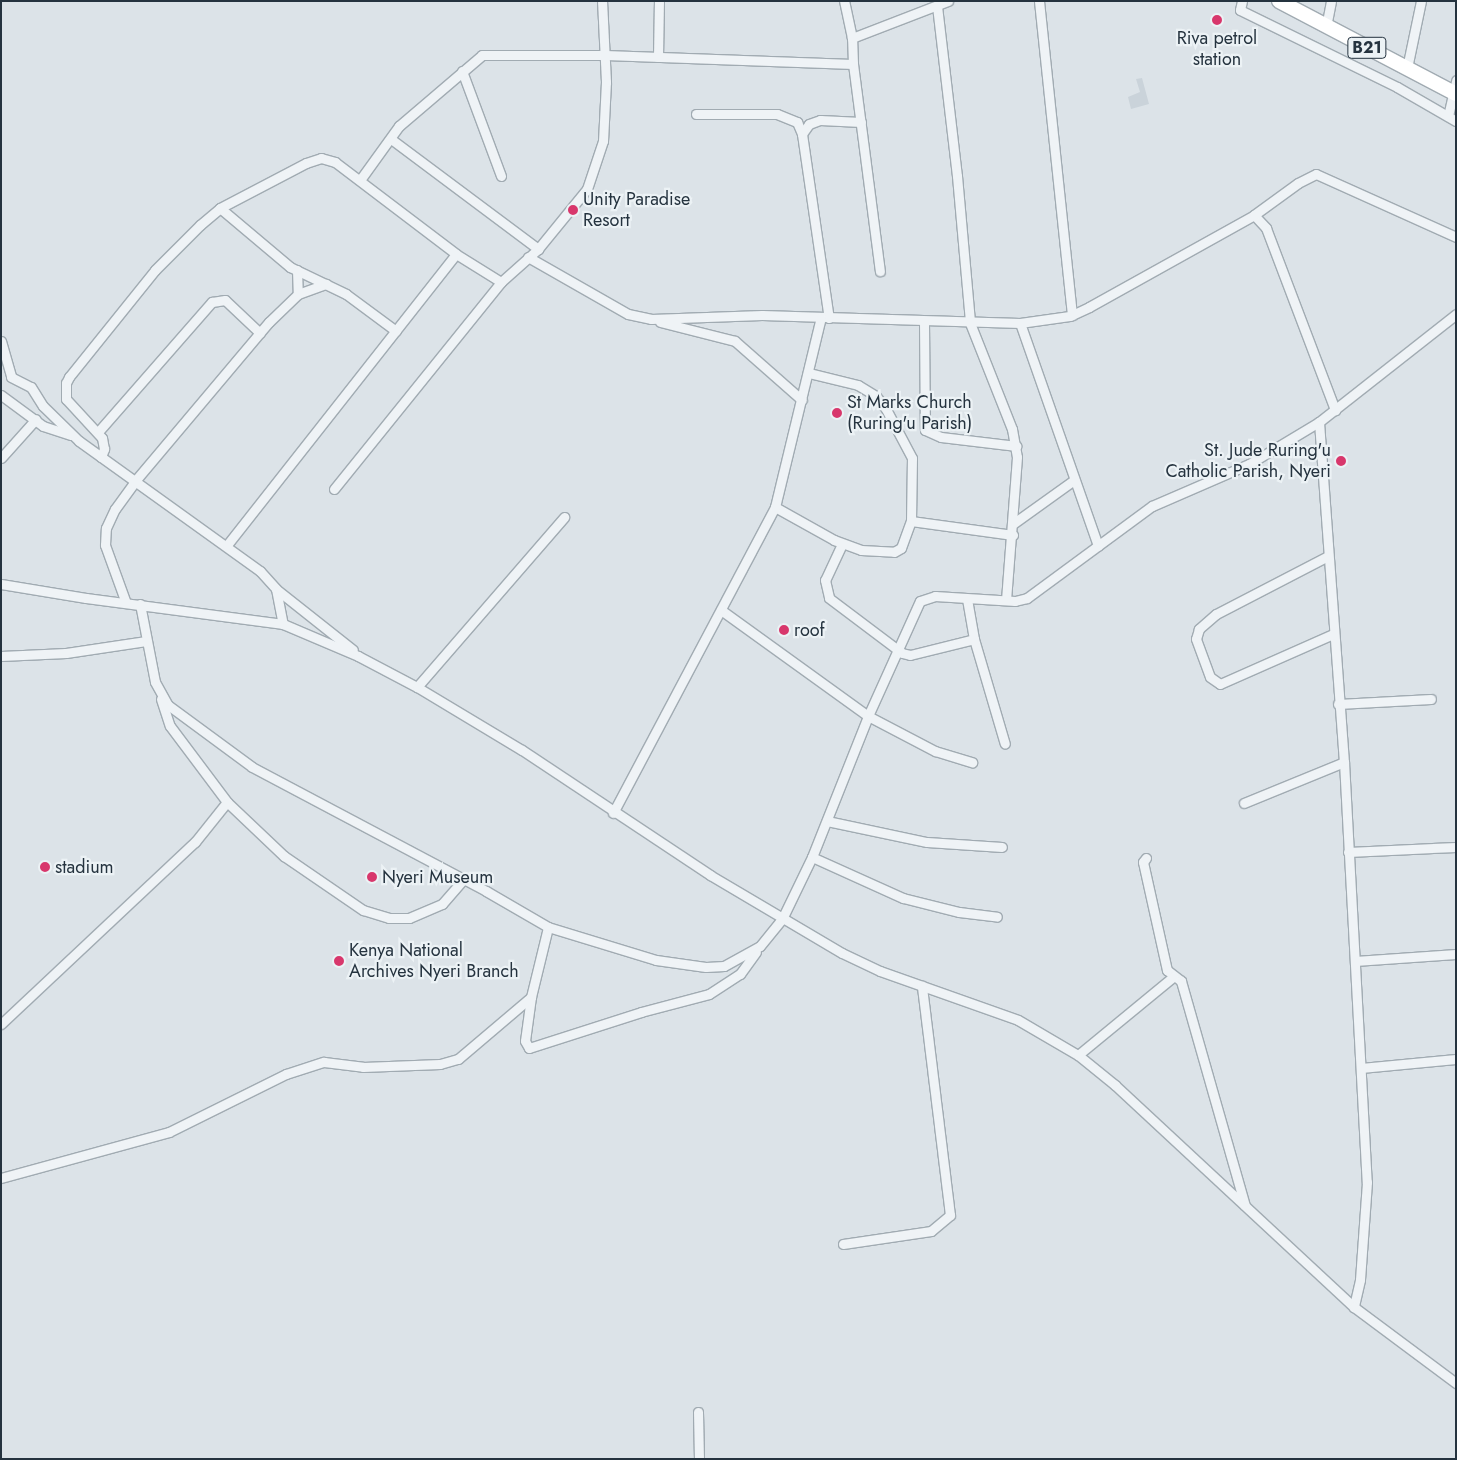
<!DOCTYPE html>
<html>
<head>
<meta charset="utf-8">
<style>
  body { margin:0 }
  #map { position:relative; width:1457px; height:1460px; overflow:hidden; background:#dce3e8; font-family:Jost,sans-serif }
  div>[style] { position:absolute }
  .built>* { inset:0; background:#cad3da }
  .roads { filter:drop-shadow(1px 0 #a1abb2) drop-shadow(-1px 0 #a1abb2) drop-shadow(0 1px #a1abb2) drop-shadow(0 -1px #a1abb2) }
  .minor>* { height:9px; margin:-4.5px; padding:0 4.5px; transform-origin:4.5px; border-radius:4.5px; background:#eff3f6 }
  .highway>* { height:14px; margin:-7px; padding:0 7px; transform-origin:7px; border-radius:7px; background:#fff }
  .dots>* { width:14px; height:14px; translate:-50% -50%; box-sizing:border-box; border:2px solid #ecf2f5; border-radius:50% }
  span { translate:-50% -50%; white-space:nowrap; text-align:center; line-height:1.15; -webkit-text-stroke:4.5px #ecf2f5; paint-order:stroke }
  .shield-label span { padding:1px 4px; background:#ecf2f5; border:1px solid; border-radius:4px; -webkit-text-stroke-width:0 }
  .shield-label { font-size:16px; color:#25333f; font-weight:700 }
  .poi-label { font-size:18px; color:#25333f }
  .left { translate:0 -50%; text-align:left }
  .right { translate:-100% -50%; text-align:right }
  .frame { position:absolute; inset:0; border:2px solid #25333f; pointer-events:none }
</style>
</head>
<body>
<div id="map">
  <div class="built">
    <div style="clip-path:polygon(1142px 78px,1149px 104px,1131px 109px,1128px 97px,1140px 92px,1136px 79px)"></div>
  </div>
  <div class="roads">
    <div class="minor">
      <div style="left:1039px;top:1px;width:316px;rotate:84deg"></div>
      <div style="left:1242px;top:1px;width:9px;rotate:103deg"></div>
      <div style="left:1240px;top:10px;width:175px;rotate:26.1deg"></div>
      <div style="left:1397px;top:87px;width:68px;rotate:30deg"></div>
      <div style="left:937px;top:6px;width:171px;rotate:83.3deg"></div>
      <div style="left:957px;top:176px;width:148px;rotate:84.9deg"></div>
      <div style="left:970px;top:323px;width:114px;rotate:68.4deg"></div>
      <div style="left:1012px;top:429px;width:28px;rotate:80deg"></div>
      <div style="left:1017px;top:457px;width:143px;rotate:94.4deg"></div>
      <div style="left:1326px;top:27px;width:26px;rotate:-79deg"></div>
      <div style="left:852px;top:38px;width:103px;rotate:-21.1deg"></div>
      <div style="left:658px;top:57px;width:56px;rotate:-89deg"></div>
      <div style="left:853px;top:64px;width:209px;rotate:82.6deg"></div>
      <div style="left:1407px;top:68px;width:68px;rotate:-78.2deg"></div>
      <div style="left:462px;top:71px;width:112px;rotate:69.6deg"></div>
      <div style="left:696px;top:114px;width:81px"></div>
      <div style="left:777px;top:114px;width:22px;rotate:22deg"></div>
      <div style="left:797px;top:122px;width:13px;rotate:67deg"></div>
      <div style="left:802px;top:134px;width:186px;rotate:81.7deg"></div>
      <div style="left:1448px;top:116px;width:37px;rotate:-77deg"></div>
      <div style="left:802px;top:134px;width:12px;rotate:-55deg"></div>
      <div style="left:809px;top:124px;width:12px;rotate:-20deg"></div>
      <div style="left:820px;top:120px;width:41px;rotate:2.8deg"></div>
      <div style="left:391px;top:139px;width:184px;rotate:36.8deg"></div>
      <div style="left:360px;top:180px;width:67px;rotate:-54.2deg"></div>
      <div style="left:399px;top:126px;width:109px;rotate:-40.5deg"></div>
      <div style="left:482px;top:55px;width:123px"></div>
      <div style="left:605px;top:55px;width:248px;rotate:2.1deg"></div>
      <div style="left:853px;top:64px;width:26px;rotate:-92deg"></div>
      <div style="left:852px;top:38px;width:38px;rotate:-102deg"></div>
      <div style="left:220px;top:208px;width:92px;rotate:40.1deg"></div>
      <div style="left:290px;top:267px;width:62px;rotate:25.7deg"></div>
      <div style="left:346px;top:294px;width:62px;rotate:36.5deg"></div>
      <div style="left:1254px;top:215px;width:18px;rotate:47deg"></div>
      <div style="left:1266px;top:228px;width:195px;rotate:69.2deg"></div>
      <div style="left:528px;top:257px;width:115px;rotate:29.7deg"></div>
      <div style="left:628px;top:314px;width:24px;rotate:12deg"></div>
      <div style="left:651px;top:319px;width:111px;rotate:-2.1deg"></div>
      <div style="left:762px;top:315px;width:258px;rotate:1.8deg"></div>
      <div style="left:1020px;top:323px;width:50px;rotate:-8deg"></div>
      <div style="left:1070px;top:316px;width:21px;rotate:-25deg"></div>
      <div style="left:1089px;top:307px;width:189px;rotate:-29.1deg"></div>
      <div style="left:1254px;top:215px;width:54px;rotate:-36deg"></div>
      <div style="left:1298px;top:183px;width:20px;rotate:-27deg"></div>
      <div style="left:1316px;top:174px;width:154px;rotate:24.2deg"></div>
      <div style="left:297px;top:270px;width:24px;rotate:88deg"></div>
      <div style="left:660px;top:322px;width:77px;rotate:14.2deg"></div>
      <div style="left:735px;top:341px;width:89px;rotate:41.4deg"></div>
      <div style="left:924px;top:322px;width:108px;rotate:89.5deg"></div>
      <div style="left:925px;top:430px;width:17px;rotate:24deg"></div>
      <div style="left:941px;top:437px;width:76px;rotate:6.8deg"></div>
      <div style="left:1020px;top:323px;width:236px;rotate:70.7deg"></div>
      <div style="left:1px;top:341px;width:37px;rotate:74deg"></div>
      <div style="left:11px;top:377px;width:22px;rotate:27deg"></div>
      <div style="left:31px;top:387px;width:22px;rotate:58deg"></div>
      <div style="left:43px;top:406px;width:50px;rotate:44.2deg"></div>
      <div style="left:79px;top:441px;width:223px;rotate:35.7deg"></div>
      <div style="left:260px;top:571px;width:24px;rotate:48deg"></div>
      <div style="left:276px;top:589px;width:36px;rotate:79deg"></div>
      <div style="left:1px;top:395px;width:52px;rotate:36.4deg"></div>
      <div style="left:43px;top:426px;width:29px;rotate:18deg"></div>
      <div style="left:1319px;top:422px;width:341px;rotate:85.8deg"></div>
      <div style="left:1344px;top:762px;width:421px;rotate:86.9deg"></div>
      <div style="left:1367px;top:1182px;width:98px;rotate:94.1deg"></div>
      <div style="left:1360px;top:1280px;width:28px;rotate:103deg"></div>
      <div style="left:98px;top:432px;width:173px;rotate:-48.8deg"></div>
      <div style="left:212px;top:302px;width:13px;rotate:-9deg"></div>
      <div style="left:225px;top:300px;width:48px;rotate:43.3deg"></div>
      <div style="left:101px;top:457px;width:9px;rotate:-69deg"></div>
      <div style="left:104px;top:449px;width:11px;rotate:-100deg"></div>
      <div style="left:102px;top:438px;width:53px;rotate:-132.7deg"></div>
      <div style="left:66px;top:399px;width:16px;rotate:-90deg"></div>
      <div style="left:66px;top:383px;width:7px;rotate:-63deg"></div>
      <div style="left:69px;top:377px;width:137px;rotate:-51.2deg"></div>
      <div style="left:155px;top:270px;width:64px;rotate:-45deg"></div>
      <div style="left:200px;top:225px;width:26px;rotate:-40deg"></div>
      <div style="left:220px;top:208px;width:97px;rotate:-27.6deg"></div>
      <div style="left:306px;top:163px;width:16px;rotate:-18deg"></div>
      <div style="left:321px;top:158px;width:15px;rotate:16deg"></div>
      <div style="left:335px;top:162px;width:152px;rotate:37.2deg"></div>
      <div style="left:456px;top:254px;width:53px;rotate:31.9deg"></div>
      <div style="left:501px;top:282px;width:50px;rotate:-41.7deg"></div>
      <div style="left:538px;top:249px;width:77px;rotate:-50.8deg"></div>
      <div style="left:587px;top:189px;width:51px;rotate:-71.6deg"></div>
      <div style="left:603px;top:141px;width:59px;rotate:-87.1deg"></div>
      <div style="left:606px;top:82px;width:81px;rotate:-92.8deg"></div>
      <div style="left:1px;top:458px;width:52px;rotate:-48.1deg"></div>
      <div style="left:334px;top:489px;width:266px;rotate:-51.1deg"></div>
      <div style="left:775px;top:507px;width:68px;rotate:29.2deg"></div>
      <div style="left:834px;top:540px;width:29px;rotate:20deg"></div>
      <div style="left:861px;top:550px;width:33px;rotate:3deg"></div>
      <div style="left:894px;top:552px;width:8px;rotate:-30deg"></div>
      <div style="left:901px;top:548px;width:29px;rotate:-70deg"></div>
      <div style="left:911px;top:521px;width:63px;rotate:-89.1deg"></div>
      <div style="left:912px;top:458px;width:55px;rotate:-118deg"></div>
      <div style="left:886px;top:409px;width:16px;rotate:-128deg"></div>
      <div style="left:876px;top:396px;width:21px;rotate:-149deg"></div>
      <div style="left:858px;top:385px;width:50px;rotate:-166.2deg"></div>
      <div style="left:911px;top:521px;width:103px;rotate:7.8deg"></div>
      <div style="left:1014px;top:523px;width:74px;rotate:-35.6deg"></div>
      <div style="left:842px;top:544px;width:40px;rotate:115deg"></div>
      <div style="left:825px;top:580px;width:18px;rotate:77deg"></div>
      <div style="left:829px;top:598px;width:91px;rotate:37deg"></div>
      <div style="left:902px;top:653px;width:8px;rotate:14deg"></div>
      <div style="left:910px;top:655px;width:66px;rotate:-14deg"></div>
      <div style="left:227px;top:545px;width:370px;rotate:-51.8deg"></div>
      <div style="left:1328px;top:556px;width:126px;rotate:152.6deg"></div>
      <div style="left:1216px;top:614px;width:23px;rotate:139deg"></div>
      <div style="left:1199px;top:629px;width:10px;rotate:107deg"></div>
      <div style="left:1196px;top:639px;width:40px;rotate:69.8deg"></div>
      <div style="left:1210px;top:677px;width:12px;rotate:35deg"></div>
      <div style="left:1220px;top:684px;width:124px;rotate:-23.9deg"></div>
      <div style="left:1px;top:584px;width:86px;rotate:9.4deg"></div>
      <div style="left:86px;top:598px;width:199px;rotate:7.5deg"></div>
      <div style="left:283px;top:624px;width:82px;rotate:23.1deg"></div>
      <div style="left:358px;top:656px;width:67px;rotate:27.7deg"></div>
      <div style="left:417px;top:687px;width:122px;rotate:31deg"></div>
      <div style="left:522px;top:750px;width:226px;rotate:33.6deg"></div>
      <div style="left:710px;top:875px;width:153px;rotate:30.6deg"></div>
      <div style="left:842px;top:953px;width:42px;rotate:25.3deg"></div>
      <div style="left:880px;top:971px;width:146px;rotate:19.5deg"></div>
      <div style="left:1018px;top:1020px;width:69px;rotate:30.3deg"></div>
      <div style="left:1078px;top:1055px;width:48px;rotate:39deg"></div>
      <div style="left:1115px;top:1085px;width:326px;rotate:42.9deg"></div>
      <div style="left:1354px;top:1307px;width:127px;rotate:36.7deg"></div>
      <div style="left:276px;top:589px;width:98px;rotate:38.4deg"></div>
      <div style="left:967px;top:599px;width:41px;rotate:80.1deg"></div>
      <div style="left:974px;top:639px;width:109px;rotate:73.6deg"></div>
      <div style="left:126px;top:603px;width:62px;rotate:-109.9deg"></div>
      <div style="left:105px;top:545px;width:17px;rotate:-87deg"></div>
      <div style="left:106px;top:528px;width:21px;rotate:-65deg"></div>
      <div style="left:115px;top:509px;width:34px;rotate:-54deg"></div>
      <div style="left:135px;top:481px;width:208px;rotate:-49.9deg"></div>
      <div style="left:269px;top:322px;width:40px;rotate:-44deg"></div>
      <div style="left:298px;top:294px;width:30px;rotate:-20deg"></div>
      <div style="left:140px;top:604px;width:79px;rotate:79.1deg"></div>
      <div style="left:155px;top:682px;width:26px;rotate:61deg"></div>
      <div style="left:168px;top:705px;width:104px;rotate:36.4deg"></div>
      <div style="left:252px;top:767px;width:265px;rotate:27.9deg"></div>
      <div style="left:486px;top:891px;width:72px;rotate:30.1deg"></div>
      <div style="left:548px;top:927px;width:113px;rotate:17deg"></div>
      <div style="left:656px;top:960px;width:50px;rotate:8deg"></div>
      <div style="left:706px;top:967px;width:18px;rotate:-3deg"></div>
      <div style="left:724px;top:966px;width:41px;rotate:-29.1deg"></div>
      <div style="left:760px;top:946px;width:35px;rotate:-51deg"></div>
      <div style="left:782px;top:919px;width:69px;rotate:-64.2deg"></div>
      <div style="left:812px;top:857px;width:152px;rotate:-68.3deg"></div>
      <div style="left:868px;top:716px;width:126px;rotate:-65.7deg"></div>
      <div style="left:920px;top:601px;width:16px;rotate:-18deg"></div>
      <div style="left:935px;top:596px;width:80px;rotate:3.6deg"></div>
      <div style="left:1015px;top:601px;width:12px;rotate:-14deg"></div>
      <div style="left:1027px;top:598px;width:155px;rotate:-36.4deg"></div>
      <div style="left:1152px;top:506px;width:106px;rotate:-23.4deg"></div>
      <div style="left:1249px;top:464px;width:82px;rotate:-31deg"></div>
      <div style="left:1319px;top:422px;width:174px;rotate:-38.2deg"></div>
      <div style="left:721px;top:610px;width:181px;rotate:35.8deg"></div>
      <div style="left:868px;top:716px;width:76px;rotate:27.6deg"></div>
      <div style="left:935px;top:751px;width:39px;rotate:17deg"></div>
      <div style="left:1px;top:656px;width:65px;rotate:-2.6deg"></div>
      <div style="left:66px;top:653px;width:81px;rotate:-8.5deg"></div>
      <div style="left:417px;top:687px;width:225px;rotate:-49.1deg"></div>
      <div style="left:161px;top:699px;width:28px;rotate:72deg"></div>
      <div style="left:170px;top:726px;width:95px;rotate:53.1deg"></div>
      <div style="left:227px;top:802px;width:79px;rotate:43.5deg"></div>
      <div style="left:284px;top:856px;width:96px;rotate:34.4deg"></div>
      <div style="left:363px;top:910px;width:27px;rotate:17deg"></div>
      <div style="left:389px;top:918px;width:20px"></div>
      <div style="left:409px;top:918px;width:36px;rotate:-23deg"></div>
      <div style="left:442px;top:904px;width:33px;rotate:-49deg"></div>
      <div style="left:1338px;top:704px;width:93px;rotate:-3.1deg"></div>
      <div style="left:1244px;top:803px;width:108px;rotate:-22.3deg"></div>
      <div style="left:613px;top:813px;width:346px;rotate:-62.1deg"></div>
      <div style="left:775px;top:507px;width:195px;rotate:-76.4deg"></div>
      <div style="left:827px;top:821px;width:102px;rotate:11.9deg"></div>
      <div style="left:927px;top:842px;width:75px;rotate:3.8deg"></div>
      <div style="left:1348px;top:852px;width:108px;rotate:-2.7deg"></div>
      <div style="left:812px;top:857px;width:100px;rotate:24.3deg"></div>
      <div style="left:903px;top:898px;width:58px;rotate:14deg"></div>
      <div style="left:959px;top:912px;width:38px;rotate:7deg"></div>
      <div style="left:1146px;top:858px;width:5px;rotate:127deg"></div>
      <div style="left:1143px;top:862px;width:111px;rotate:77.5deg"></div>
      <div style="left:1167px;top:970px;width:18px;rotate:38deg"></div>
      <div style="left:1181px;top:981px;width:233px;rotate:74.1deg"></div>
      <div style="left:1355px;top:961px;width:101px;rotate:-4deg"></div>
      <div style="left:531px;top:997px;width:44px;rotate:97.8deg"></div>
      <div style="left:525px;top:1041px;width:8px;rotate:60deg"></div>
      <div style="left:529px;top:1048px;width:118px;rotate:-17.8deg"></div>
      <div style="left:641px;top:1012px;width:70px;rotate:-14.8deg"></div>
      <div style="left:709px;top:994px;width:37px;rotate:-33deg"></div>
      <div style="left:740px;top:974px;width:27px;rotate:-54deg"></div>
      <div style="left:1px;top:1024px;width:266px;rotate:-43.2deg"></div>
      <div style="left:195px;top:842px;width:51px;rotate:-51.3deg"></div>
      <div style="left:1078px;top:1055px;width:123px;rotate:-39.4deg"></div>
      <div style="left:1361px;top:1068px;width:95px;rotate:-5.4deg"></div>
      <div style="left:1px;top:1178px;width:174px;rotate:-15.3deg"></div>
      <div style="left:169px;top:1132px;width:131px;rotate:-26.4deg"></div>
      <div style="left:286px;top:1074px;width:40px;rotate:-18deg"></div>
      <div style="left:324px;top:1062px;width:39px;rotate:7deg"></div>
      <div style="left:363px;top:1067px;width:77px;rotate:-2.2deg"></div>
      <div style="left:440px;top:1064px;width:19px;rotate:-16deg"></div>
      <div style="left:458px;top:1059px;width:96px;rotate:-40.3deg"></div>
      <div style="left:531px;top:997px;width:72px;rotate:-76.3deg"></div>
      <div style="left:843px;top:1244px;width:89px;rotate:-8.4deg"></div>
      <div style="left:931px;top:1231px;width:25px;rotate:-40deg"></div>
      <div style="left:950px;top:1215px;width:231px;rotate:-97deg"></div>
      <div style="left:698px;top:1412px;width:47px;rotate:88.8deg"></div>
    </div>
    <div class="highway">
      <div style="left:1279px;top:1px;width:200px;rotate:27.7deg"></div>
    </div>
  </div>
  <div class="dots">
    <div style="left:1217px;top:20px;background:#d8376c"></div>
    <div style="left:573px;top:210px;background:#d8376c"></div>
    <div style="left:837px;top:413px;background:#d8376c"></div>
    <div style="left:1341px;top:461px;background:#d8376c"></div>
    <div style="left:784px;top:630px;background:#d8376c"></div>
    <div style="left:45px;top:867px;background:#d8376c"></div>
    <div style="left:372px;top:877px;background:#d8376c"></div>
    <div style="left:339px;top:961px;background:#d8376c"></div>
  </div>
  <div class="shield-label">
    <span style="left:1367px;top:48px">B21</span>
  </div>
  <div class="poi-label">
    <span style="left:1217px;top:49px">Riva petrol<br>station</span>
    <span class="left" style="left:583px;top:210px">Unity Paradise<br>Resort</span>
    <span class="left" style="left:847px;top:413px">St Marks Church<br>(Ruring'u Parish)</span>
    <span class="right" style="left:1331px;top:461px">St. Jude Ruring'u<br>Catholic Parish, Nyeri</span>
    <span class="left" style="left:794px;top:630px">roof</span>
    <span class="left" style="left:55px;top:867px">stadium</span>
    <span class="left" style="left:382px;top:877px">Nyeri Museum</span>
    <span class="left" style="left:349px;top:961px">Kenya National<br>Archives Nyeri Branch</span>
  </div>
  <div class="frame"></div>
</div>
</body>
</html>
